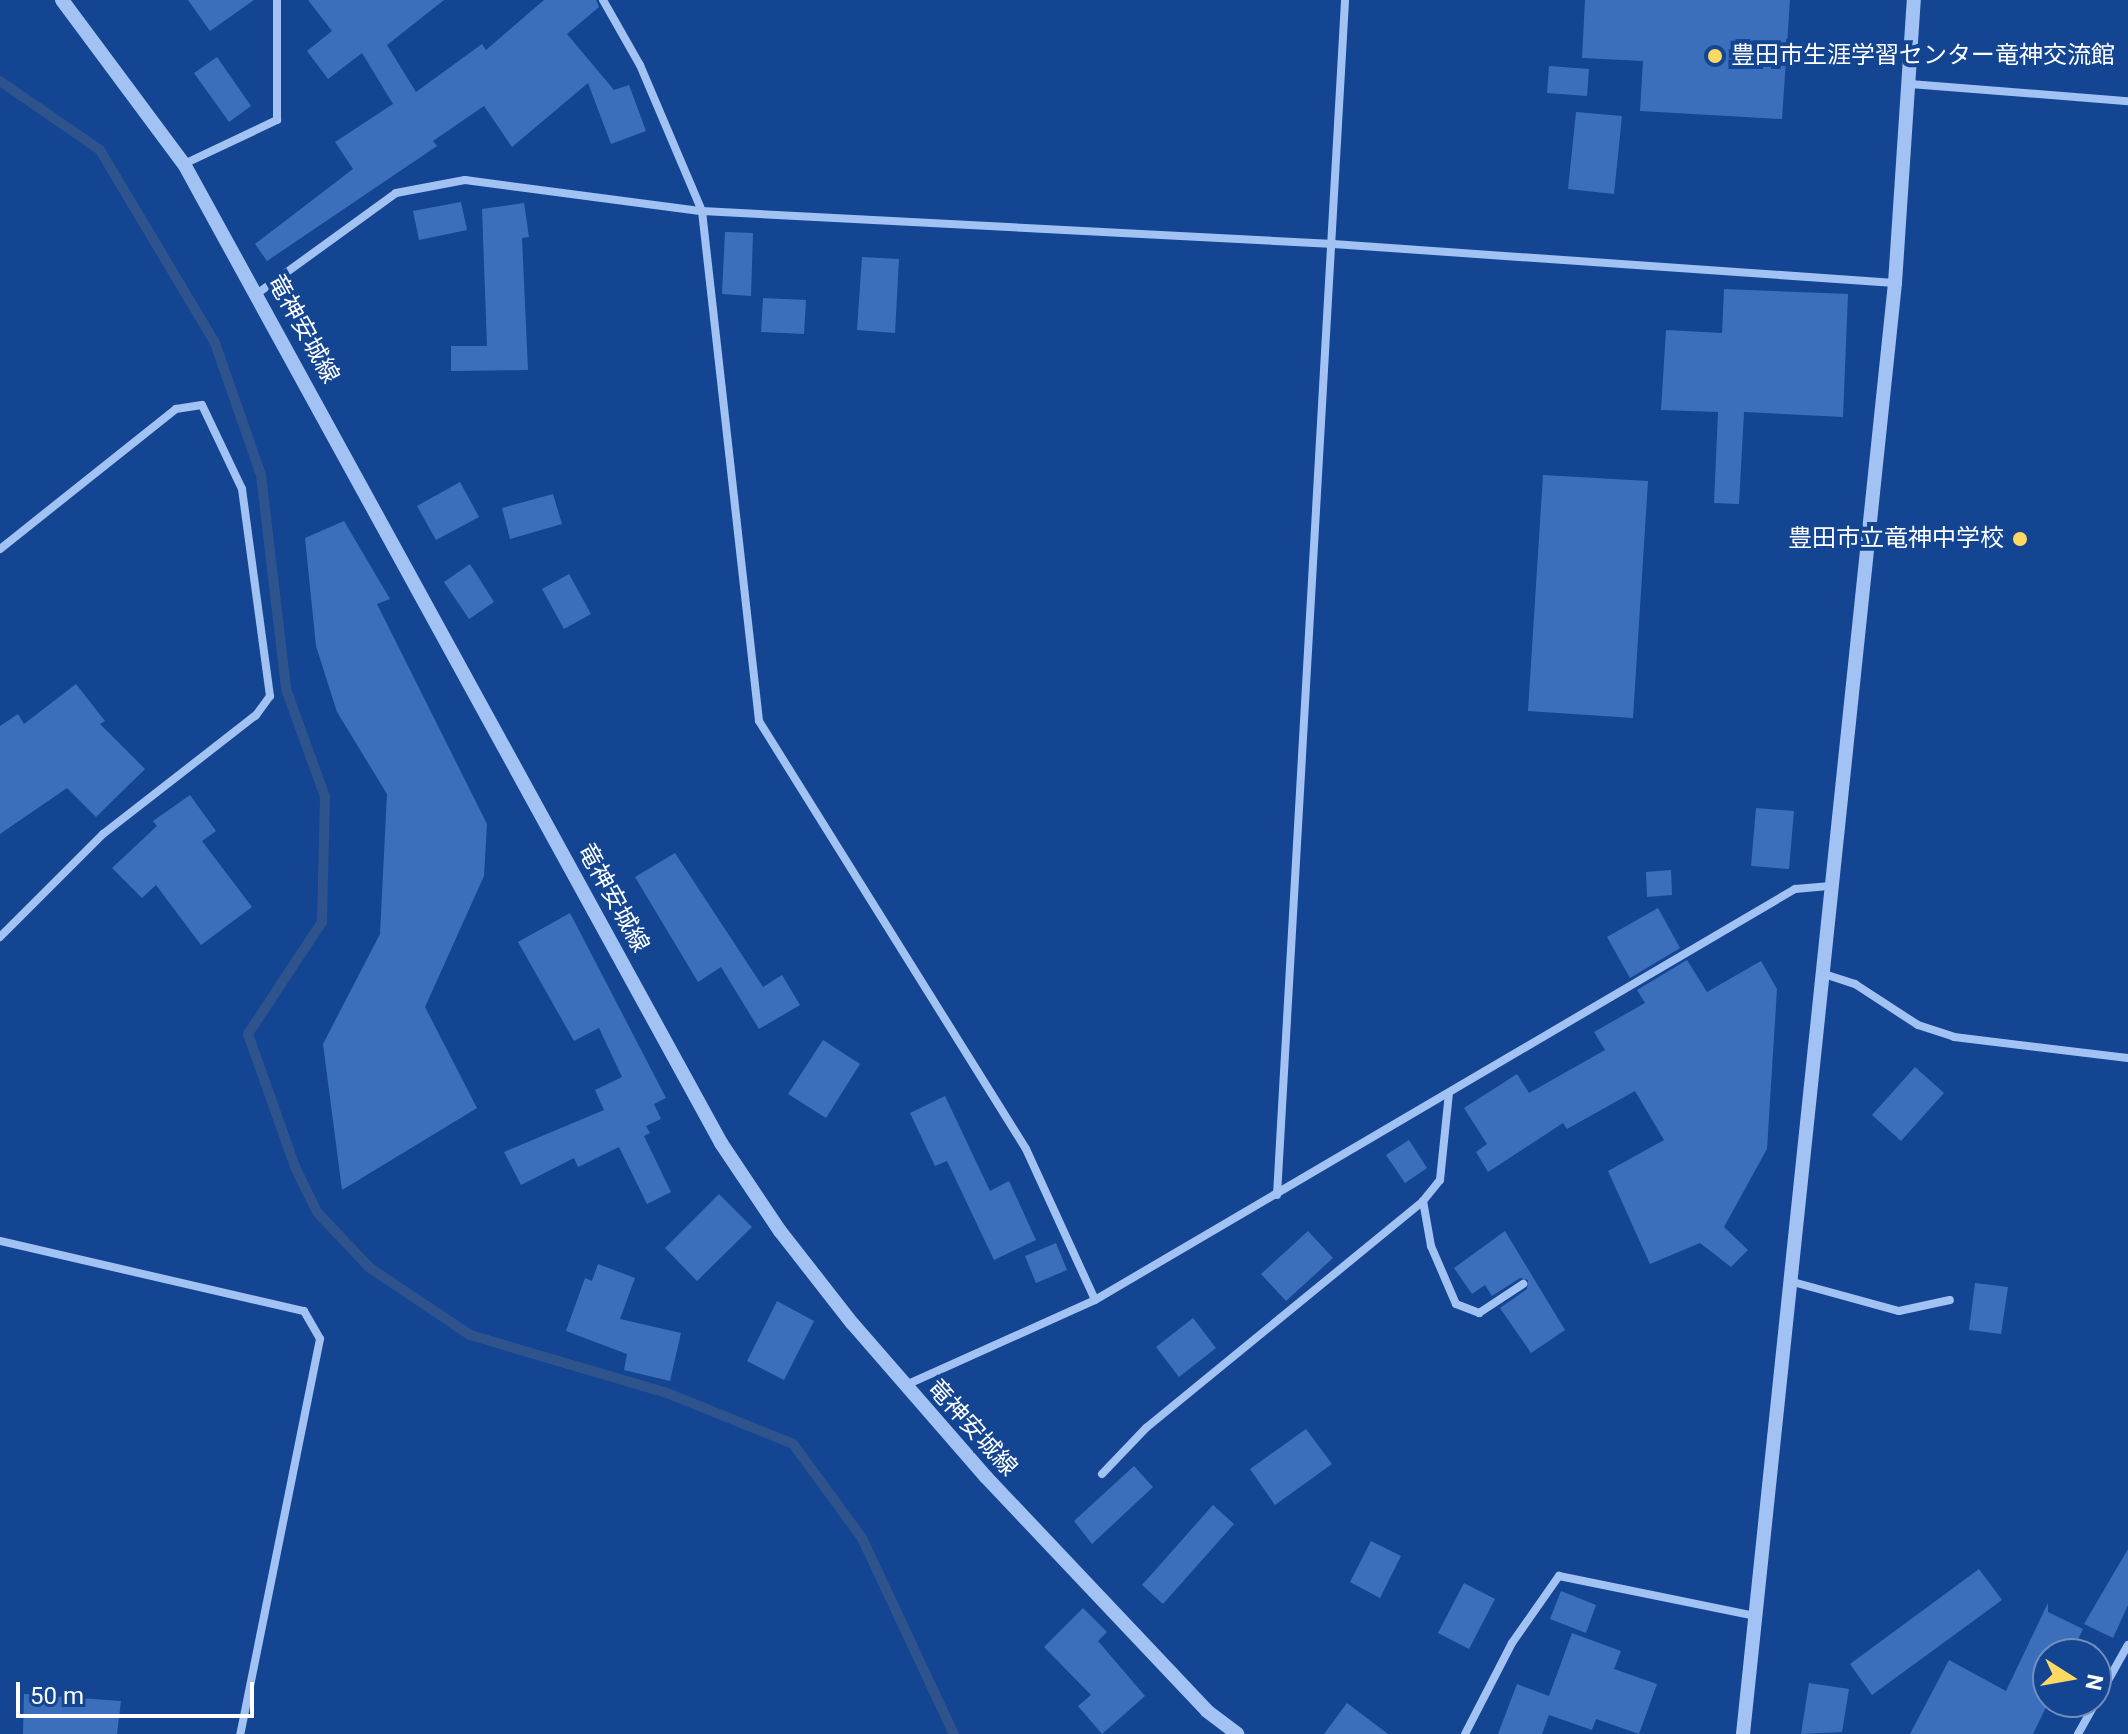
<!DOCTYPE html>
<html>
<head>
<meta charset="utf-8">
<style>
  body { margin:0 }
  #map { position:relative; width:2128px; height:1734px; overflow:hidden; background:#134592; font-family:Roboto,"Noto Sans JP",sans-serif }
  div>[style] { position:absolute }
  .stream>* { height:10px; margin:-5px; padding:0 5px; transform-origin:5px; border-radius:5px; background:#2f548d }
  .building>* { inset:0; background:#3c6fbb }
  .minor>* { height:8px; margin:-4px; padding:0 4px; transform-origin:4px; border-radius:4px; background:#a1c2f2 }
  .tertiary>* { height:14px; margin:-7px; padding:0 7px; transform-origin:7px; border-radius:7px; background:#a1c2f2 }
  .dots>* { width:22px; height:22px; translate:-50% -50%; box-sizing:border-box; border:4px solid #134592; border-radius:50% }
  span { translate:-50% -50%; white-space:nowrap; text-align:center; line-height:1.15; -webkit-text-stroke:8px #134592; paint-order:stroke }
  .poi-label { font-size:24px; color:#fff }
  .left { translate:0 -50%; text-align:left }
  .right { translate:-100% -50%; text-align:right }
  .street-label { font-size:24px; color:#fff }
  .north { position:absolute; left:2032px; top:1638px; width:80px; height:80px; box-sizing:border-box; background:#134592; border:2px solid #718fbe; border-radius:50%; rotate:101deg; font-size:22px; font-weight:700; line-height:32px; text-align:center; color:#fff }
  .north::after { content:''; display:block; margin:auto; width:28px; height:36px; background:#ffd961; clip-path:polygon(50% 0,100% 100%,50% 72%,0 100%) }
  .scale { position:absolute; left:16px; top:1682px; width:238px; height:36px; box-sizing:border-box; border:4px solid #fff; border-top:0; padding-left:10px; font-size:24px; line-height:28px; white-space:nowrap; color:#fff; -webkit-text-stroke:6px #134592; paint-order:stroke }
</style>
</head>
<body>
<div id="map">
  <div class="stream">
    <div style="left:0;top:81px;width:121px;rotate:34.6deg"></div>
    <div style="left:100px;top:150px;width:225px;rotate:59.2deg"></div>
    <div style="left:215px;top:343px;width:140px;rotate:70.8deg"></div>
    <div style="left:261px;top:475px;width:215px;rotate:83.3deg"></div>
    <div style="left:286px;top:689px;width:115px;rotate:70.1deg"></div>
    <div style="left:325px;top:797px;width:125px;rotate:91.4deg"></div>
    <div style="left:322px;top:922px;width:134px;rotate:123.5deg"></div>
    <div style="left:248px;top:1034px;width:141px;rotate:70.5deg"></div>
    <div style="left:295px;top:1167px;width:50px;rotate:63.9deg"></div>
    <div style="left:317px;top:1212px;width:77px;rotate:46.6deg"></div>
    <div style="left:370px;top:1268px;width:120px;rotate:33.8deg"></div>
    <div style="left:470px;top:1335px;width:205px;rotate:16.4deg"></div>
    <div style="left:667px;top:1393px;width:136px;rotate:22deg"></div>
    <div style="left:793px;top:1444px;width:117px;rotate:53.7deg"></div>
    <div style="left:862px;top:1538px;width:217px;rotate:64.9deg"></div>
  </div>
  <div class="building">
    <div style="clip-path:polygon(188px 0,254px 0,210px 31px)"></div>
    <div style="clip-path:polygon(308px 0,444px 0,387px 45px,416px 92px,482px 44px,486px 50px,544px 0,596px 0,599px 7px,567px 34px,614px 90px,629px 85px,646px 131px,611px 144px,588px 83px,512px 147px,484px 106px,433px 141px,437px 146px,267px 261px,255px 244px,353px 169px,335px 142px,393px 104px,362px 53px,328px 79px,307px 51px,332px 31px)"></div>
    <div style="clip-path:polygon(1585px 0,1790px 0,1782px 119px,1640px 111px,1643px 61px,1582px 58px)"></div>
    <div style="clip-path:polygon(217px 57px,251px 106px,229px 122px,194px 73px)"></div>
    <div style="clip-path:polygon(1549px 66px,1589px 69px,1587px 96px,1547px 93px)"></div>
    <div style="clip-path:polygon(1576px 112px,1622px 116px,1614px 194px,1568px 189px)"></div>
    <div style="clip-path:polygon(461px 202px,467px 230px,419px 240px,413px 211px)"></div>
    <div style="clip-path:polygon(524px 203px,529px 237px,522px 238px,528px 370px,451px 371px,451px 346px,487px 346px,482px 209px)"></div>
    <div style="clip-path:polygon(725px 232px,753px 233px,751px 296px,722px 294px)"></div>
    <div style="clip-path:polygon(862px 257px,899px 259px,895px 333px,857px 330px)"></div>
    <div style="clip-path:polygon(1724px 289px,1848px 294px,1843px 417px,1744px 412px,1739px 504px,1714px 503px,1718px 412px,1661px 410px,1666px 330px,1722px 333px)"></div>
    <div style="clip-path:polygon(763px 298px,806px 300px,804px 334px,761px 332px)"></div>
    <div style="clip-path:polygon(1543px 475px,1648px 481px,1633px 718px,1528px 711px)"></div>
    <div style="clip-path:polygon(460px 482px,479px 517px,436px 540px,417px 506px)"></div>
    <div style="clip-path:polygon(553px 494px,562px 524px,510px 539px,502px 508px)"></div>
    <div style="clip-path:polygon(344px 521px,390px 599px,377px 604px,487px 824px,484px 876px,425px 1007px,477px 1108px,342px 1190px,323px 1044px,380px 934px,387px 794px,337px 712px,316px 646px,305px 538px)"></div>
    <div style="clip-path:polygon(470px 564px,494px 602px,469px 619px,444px 582px)"></div>
    <div style="clip-path:polygon(569px 574px,591px 614px,564px 629px,542px 589px)"></div>
    <div style="clip-path:polygon(76px 684px,105px 721px,100px 724px,145px 769px,96px 817px,67px 788px,0 834px,0 726px,18px 714px,24px 724px)"></div>
    <div style="clip-path:polygon(190px 795px,216px 831px,202px 841px,252px 907px,201px 945px,156px 885px,142px 898px,112px 868px,157px 826px,153px 821px)"></div>
    <div style="clip-path:polygon(1756px 808px,1794px 811px,1789px 869px,1751px 866px)"></div>
    <div style="clip-path:polygon(675px 853px,763px 987px,782px 975px,800px 1005px,759px 1029px,721px 967px,698px 982px,635px 877px)"></div>
    <div style="clip-path:polygon(1671px 870px,1672px 895px,1647px 897px,1646px 872px)"></div>
    <div style="clip-path:polygon(1658px 908px,1680px 948px,1630px 978px,1607px 937px)"></div>
    <div style="clip-path:polygon(570px 913px,666px 1098px,654px 1104px,661px 1119px,646px 1126px,650px 1133px,644px 1136px,671px 1192px,647px 1204px,619px 1147px,578px 1167px,574px 1158px,521px 1185px,504px 1152px,604px 1110px,595px 1090px,622px 1077px,599px 1028px,574px 1041px,518px 942px)"></div>
    <div style="clip-path:polygon(1687px 960px,1707px 992px,1761px 961px,1777px 989px,1767px 1149px,1724px 1227px,1748px 1250px,1731px 1267px,1700px 1243px,1650px 1264px,1608px 1171px,1664px 1140px,1635px 1091px,1567px 1129px,1563px 1123px,1488px 1172px,1476px 1152px,1487px 1144px,1464px 1108px,1517px 1074px,1529px 1093px,1605px 1050px,1594px 1032px,1645px 1003px,1637px 990px)"></div>
    <div style="clip-path:polygon(823px 1040px,860px 1064px,826px 1118px,788px 1094px)"></div>
    <div style="clip-path:polygon(1915px 1067px,1944px 1093px,1901px 1141px,1872px 1115px)"></div>
    <div style="clip-path:polygon(945px 1096px,990px 1191px,1009px 1181px,1036px 1240px,994px 1260px,947px 1161px,935px 1166px,910px 1113px)"></div>
    <div style="clip-path:polygon(1409px 1140px,1427px 1168px,1405px 1183px,1386px 1155px)"></div>
    <div style="clip-path:polygon(719px 1194px,752px 1227px,697px 1281px,665px 1248px)"></div>
    <div style="clip-path:polygon(1308px 1231px,1333px 1258px,1286px 1301px,1261px 1274px)"></div>
    <div style="clip-path:polygon(1505px 1231px,1565px 1330px,1531px 1353px,1500px 1308px,1527px 1289px,1528px 1280px,1520px 1278px,1492px 1296px,1485px 1285px,1472px 1294px,1454px 1268px)"></div>
    <div style="clip-path:polygon(1056px 1243px,1067px 1270px,1036px 1283px,1025px 1256px)"></div>
    <div style="clip-path:polygon(598px 1264px,635px 1278px,620px 1319px,681px 1333px,670px 1381px,624px 1370px,627px 1354px,566px 1331px,585px 1278px,592px 1281px)"></div>
    <div style="clip-path:polygon(1975px 1283px,2008px 1287px,2001px 1334px,1969px 1330px)"></div>
    <div style="clip-path:polygon(777px 1301px,814px 1321px,784px 1380px,747px 1361px)"></div>
    <div style="clip-path:polygon(1193px 1318px,1216px 1348px,1179px 1377px,1156px 1347px)"></div>
    <div style="clip-path:polygon(1306px 1429px,1332px 1464px,1275px 1505px,1250px 1469px)"></div>
    <div style="clip-path:polygon(1134px 1466px,1153px 1487px,1092px 1544px,1074px 1521px)"></div>
    <div style="clip-path:polygon(1213px 1505px,1234px 1524px,1163px 1604px,1142px 1585px)"></div>
    <div style="clip-path:polygon(1371px 1541px,1401px 1556px,1380px 1598px,1350px 1582px)"></div>
    <div style="clip-path:polygon(2128px 1549px,2128px 1605px,2113px 1638px,2084px 1624px)"></div>
    <div style="clip-path:polygon(1979px 1569px,2002px 1600px,1872px 1695px,1850px 1664px)"></div>
    <div style="clip-path:polygon(1464px 1583px,1495px 1599px,1469px 1649px,1438px 1633px)"></div>
    <div style="clip-path:polygon(1561px 1591px,1596px 1605px,1586px 1633px,1550px 1619px)"></div>
    <div style="clip-path:polygon(2048px 1603px,2048px 1612px,2083px 1629px,2071px 1654px,2048px 1654px,2048px 1703px,2033px 1734px,1910px 1734px,1949px 1660px,2006px 1691px)"></div>
    <div style="clip-path:polygon(1083px 1608px,1107px 1632px,1098px 1641px,1145px 1696px,1102px 1734px,1078px 1706px,1091px 1695px,1044px 1647px)"></div>
    <div style="clip-path:polygon(1572px 1633px,1621px 1651px,1614px 1669px,1657px 1684px,1639px 1734px,1596px 1719px,1592px 1730px,1549px 1715px,1542px 1734px,1498px 1734px,1517px 1684px,1549px 1696px)"></div>
    <div style="clip-path:polygon(1809px 1683px,1849px 1689px,1842px 1732px,1801px 1734px)"></div>
    <div style="clip-path:polygon(24px 1694px,121px 1701px,117px 1734px,23px 1734px)"></div>
    <div style="clip-path:polygon(1347px 1703px,1388px 1734px,1324px 1734px)"></div>
  </div>
  <div class="minor">
    <div style="left:603px;top:0;width:75px;rotate:60.4deg"></div>
    <div style="left:640px;top:65px;width:159px;rotate:67deg"></div>
    <div style="left:702px;top:211px;width:513px;rotate:83.62deg"></div>
    <div style="left:759px;top:721px;width:504px;rotate:58.04deg"></div>
    <div style="left:1026px;top:1149px;width:166px;rotate:65.4deg"></div>
    <div style="left:1910px;top:84px;width:219px;rotate:4.5deg"></div>
    <div style="left:184px;top:164px;width:103px;rotate:-25.3deg"></div>
    <div style="left:277px;top:120px;width:120px;rotate:-90deg"></div>
    <div style="left:258px;top:293px;width:170px;rotate:-35.9deg"></div>
    <div style="left:396px;top:193px;width:70px;rotate:-10.7deg"></div>
    <div style="left:465px;top:180px;width:239px;rotate:7.5deg"></div>
    <div style="left:702px;top:211px;width:632px;rotate:2.99deg"></div>
    <div style="left:1333px;top:244px;width:563px;rotate:3.97deg"></div>
    <div style="left:0;top:549px;width:225px;rotate:-38.5deg"></div>
    <div style="left:176px;top:409px;width:26px;rotate:-9deg"></div>
    <div style="left:202px;top:405px;width:93px;rotate:64.5deg"></div>
    <div style="left:242px;top:489px;width:209px;rotate:82.3deg"></div>
    <div style="left:270px;top:696px;width:24px;rotate:126deg"></div>
    <div style="left:256px;top:715px;width:194px;rotate:142.1deg"></div>
    <div style="left:103px;top:834px;width:146px;rotate:135deg"></div>
    <div style="left:1821px;top:973px;width:36px;rotate:18deg"></div>
    <div style="left:1855px;top:984px;width:75px;rotate:33.1deg"></div>
    <div style="left:1918px;top:1025px;width:38px;rotate:18deg"></div>
    <div style="left:1954px;top:1037px;width:175px;rotate:6.9deg"></div>
    <div style="left:1277px;top:1195px;width:1197px;rotate:-86.74deg"></div>
    <div style="left:1423px;top:1201px;width:46px;rotate:79.9deg"></div>
    <div style="left:1431px;top:1246px;width:63px;rotate:66.7deg"></div>
    <div style="left:1456px;top:1304px;width:25px;rotate:21deg"></div>
    <div style="left:1479px;top:1313px;width:53px;rotate:-33.4deg"></div>
    <div style="left:0;top:1241px;width:312px;rotate:13deg"></div>
    <div style="left:304px;top:1311px;width:32px;rotate:60deg"></div>
    <div style="left:320px;top:1339px;width:403px;rotate:101.4deg"></div>
    <div style="left:1793px;top:1282px;width:110px;rotate:15.3deg"></div>
    <div style="left:1899px;top:1311px;width:52px;rotate:-12.2deg"></div>
    <div style="left:906px;top:1385px;width:207px;rotate:-24.2deg"></div>
    <div style="left:1095px;top:1300px;width:812px;rotate:-30.42deg"></div>
    <div style="left:1795px;top:889px;width:36px;rotate:-5deg"></div>
    <div style="left:1102px;top:1474px;width:64px;rotate:-46.3deg"></div>
    <div style="left:1146px;top:1428px;width:358px;rotate:-39.3deg"></div>
    <div style="left:1423px;top:1201px;width:27px;rotate:-51deg"></div>
    <div style="left:1440px;top:1180px;width:87px;rotate:-84.1deg"></div>
    <div style="left:1465px;top:1734px;width:102px;rotate:-62.7deg"></div>
    <div style="left:1512px;top:1643px;width:82px;rotate:-55deg"></div>
    <div style="left:1559px;top:1576px;width:201px;rotate:11.5deg"></div>
    <div style="left:2078px;top:1734px;width:102px;rotate:-60.7deg"></div>
  </div>
  <div class="tertiary">
    <div style="left:62px;top:0;width:204px;rotate:53.4deg"></div>
    <div style="left:184px;top:164px;width:1117px;rotate:61.25deg"></div>
    <div style="left:721px;top:1143px;width:106px;rotate:56.2deg"></div>
    <div style="left:780px;top:1231px;width:117px;rotate:52deg"></div>
    <div style="left:852px;top:1323px;width:204px;rotate:49deg"></div>
    <div style="left:986px;top:1477px;width:322px;rotate:46.6deg"></div>
    <div style="left:1207px;top:1711px;width:38px;rotate:37deg"></div>
    <div style="left:1743px;top:1734px;width:1459px;rotate:-84.02deg"></div>
    <div style="left:1895px;top:283px;width:284px;rotate:-86.2deg"></div>
  </div>
  <div class="dots">
    <div style="left:1715px;top:56px;background:#ffd961"></div>
    <div style="left:2020px;top:539px;background:#ffd961"></div>
  </div>
  <div class="poi-label">
    <span class="left" style="left:1731px;top:56px">豊田市生涯学習センター竜神交流館</span>
    <span class="right" style="left:2004px;top:539px">豊田市立竜神中学校</span>
  </div>
  <div class="street-label">
    <span style="left:303px;top:329px;rotate:61deg">竜神安城線</span>
    <span style="left:613px;top:898px;rotate:61deg">竜神安城線</span>
    <span style="left:972px;top:1428px;rotate:48deg">竜神安城線</span>
  </div>
  <div class="north">N</div>
  <div class="scale">50 m</div>
</div>
</body>
</html>
